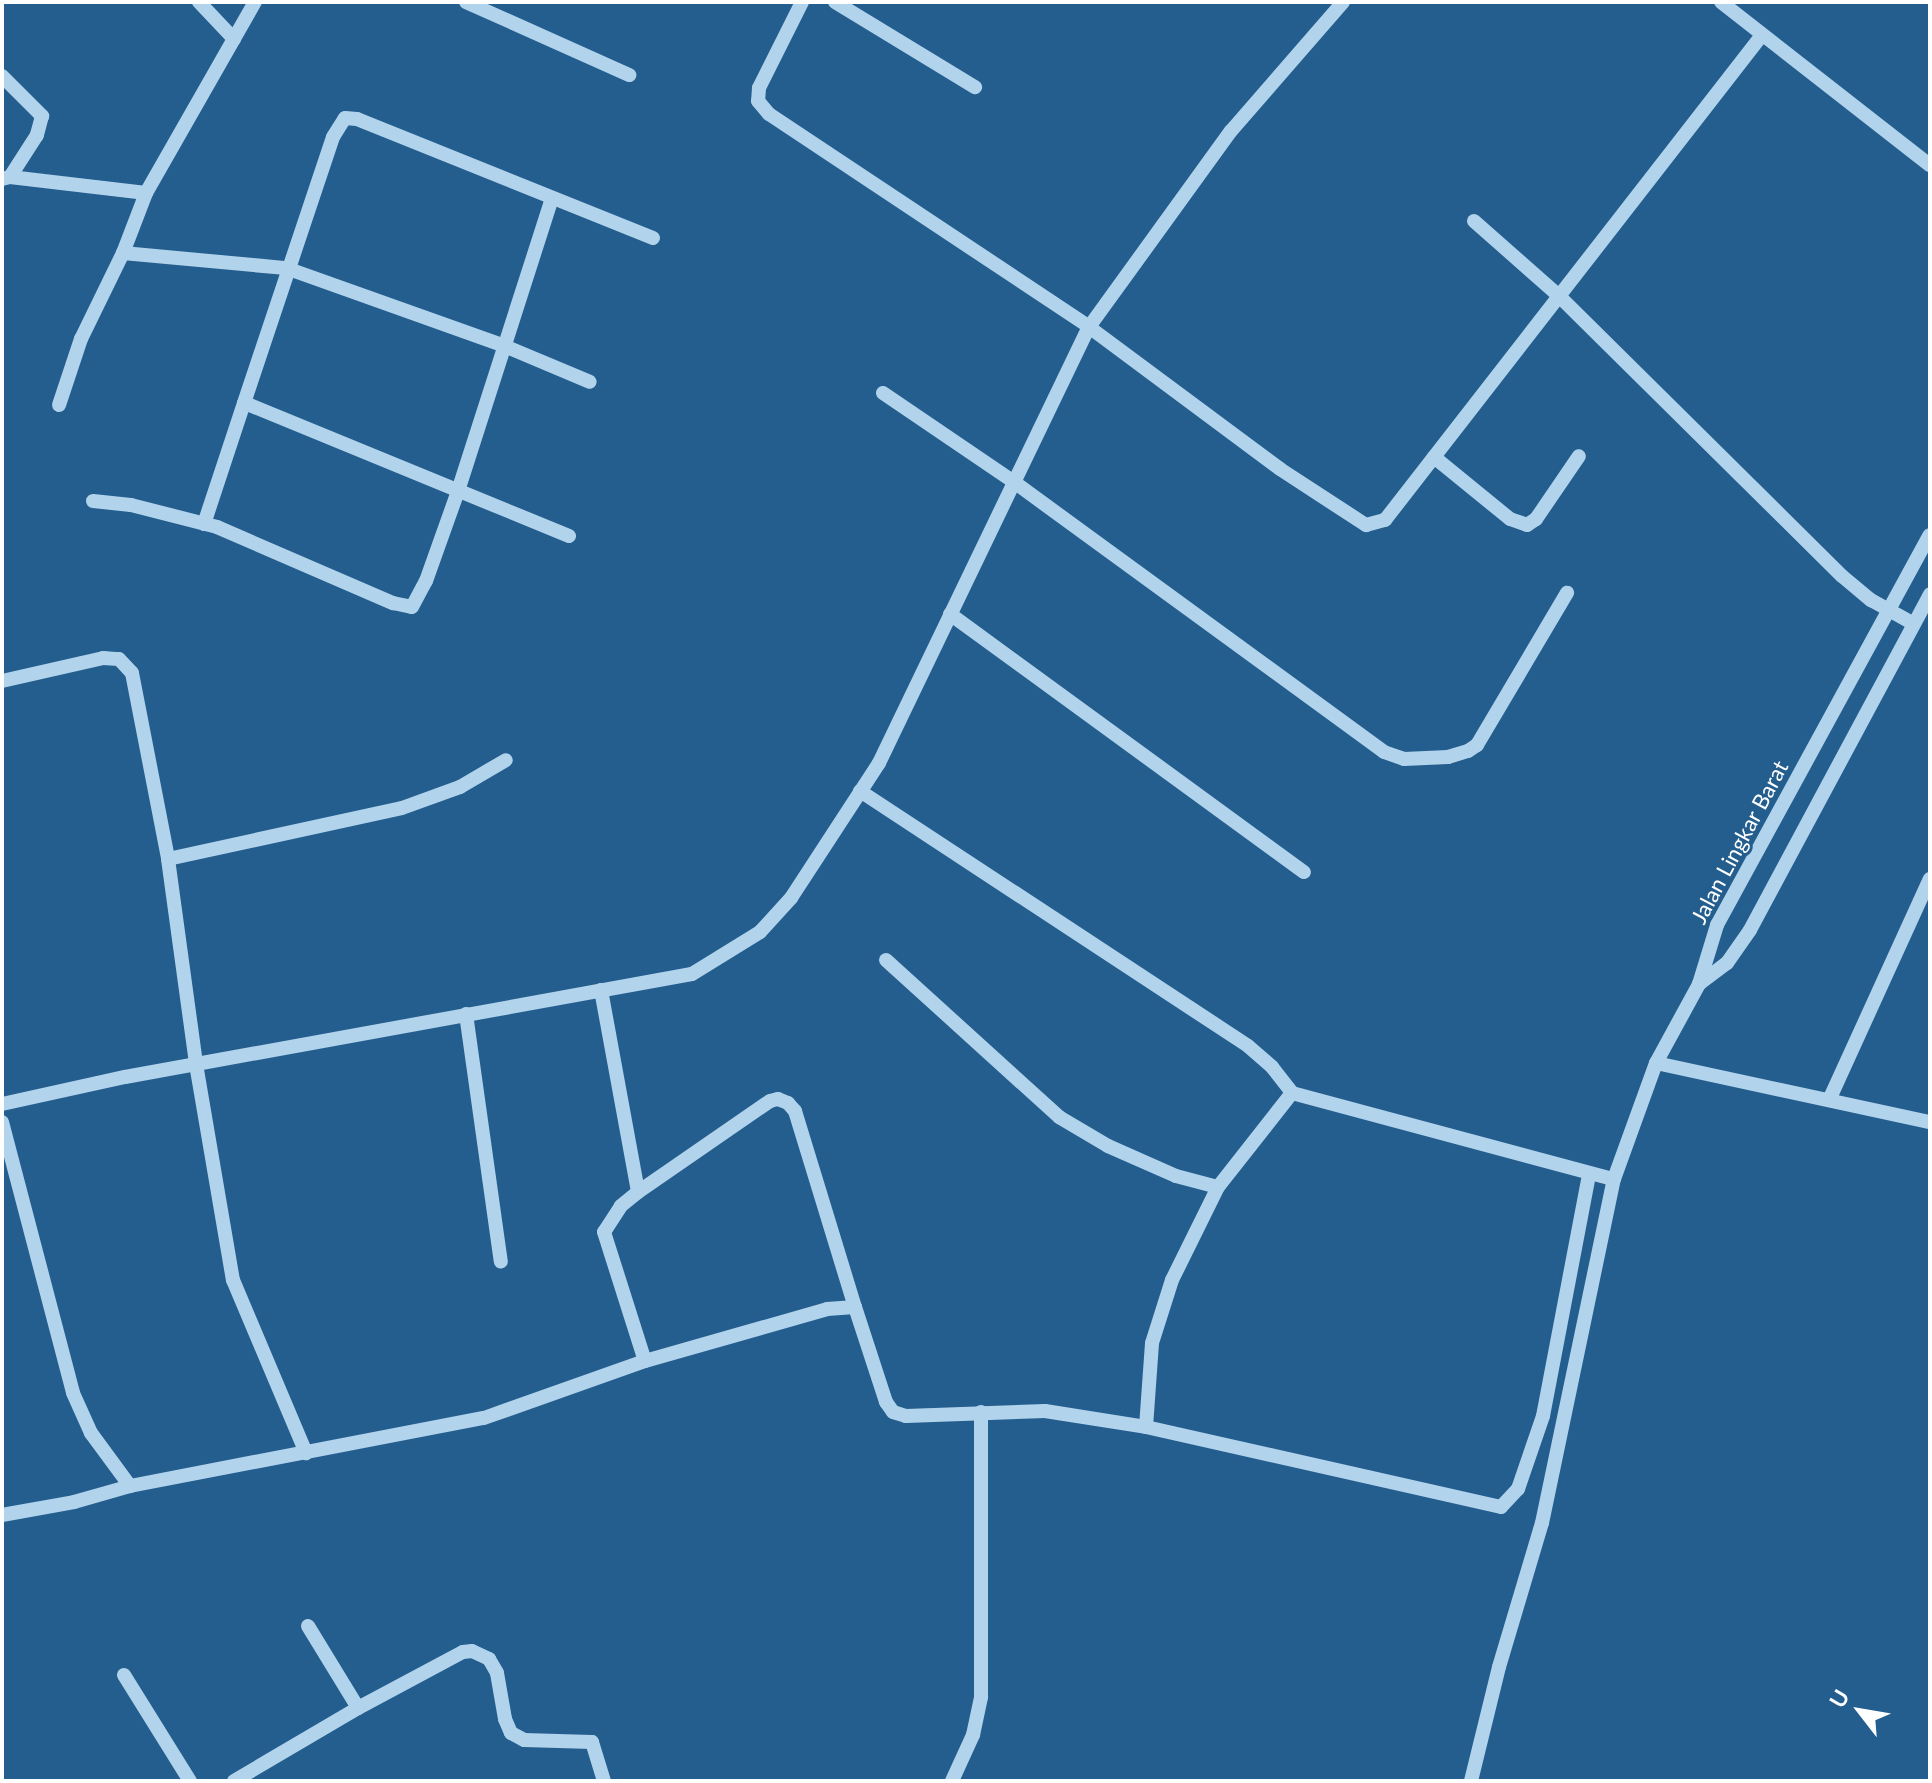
<!DOCTYPE html>
<html>
<head>
<meta charset="utf-8">
<style>
  body { margin:0 }
  #map { position:relative; width:1932px; height:1783px; overflow:hidden; background:#235e8e; font-family:Lato,sans-serif }
  div>[style] { position:absolute }
  .minor>* { height:14px; margin:-7px; padding:0 7px; transform-origin:7px; border-radius:7px; background:#b2d3ec }
  span { translate:-50% -50%; white-space:nowrap; text-align:center; line-height:1.15; -webkit-text-stroke:6px #235e8e; paint-order:stroke }
  .street-label { font-size:22px; color:#fff }
  .frame { position:absolute; inset:0; border:4px solid #fff; pointer-events:none }
  .north { position:absolute; left:1820px; top:1671px; width:80px; height:80px; -webkit-text-stroke:6px #235e8e; paint-order:stroke; rotate:301deg; font-size:22px; font-weight:700; line-height:32px; text-align:center; color:#fff }
  .north::after { content:''; display:block; margin:auto; width:28px; height:36px; background:#fff; clip-path:polygon(50% 0,100% 100%,50% 72%,0 100%) }
</style>
</head>
<body>
<div id="map">
  <div class="minor">
    <div style="left:199px;top:2px;width:51px;rotate:46.6deg"></div>
    <div style="left:466px;top:2px;width:179px;rotate:24.1deg"></div>
    <div style="left:802px;top:2px;width:96px;rotate:116.6deg"></div>
    <div style="left:759px;top:88px;width:13px;rotate:94deg"></div>
    <div style="left:758px;top:101px;width:17px;rotate:50deg"></div>
    <div style="left:769px;top:114px;width:384px;rotate:33.6deg"></div>
    <div style="left:1089px;top:327px;width:238px;rotate:36.6deg"></div>
    <div style="left:1280px;top:469px;width:103px;rotate:33.1deg"></div>
    <div style="left:1366px;top:525px;width:20px;rotate:-15deg"></div>
    <div style="left:1385px;top:520px;width:614px;rotate:-52.14deg"></div>
    <div style="left:835px;top:2px;width:164px;rotate:31.3deg"></div>
    <div style="left:1721px;top:2px;width:265px;rotate:38deg"></div>
    <div style="left:2px;top:76px;width:57px;rotate:45deg"></div>
    <div style="left:42px;top:116px;width:20px;rotate:105deg"></div>
    <div style="left:37px;top:135px;width:50px;rotate:122.7deg"></div>
    <div style="left:2px;top:179px;width:8px;rotate:-14deg"></div>
    <div style="left:10px;top:177px;width:137px;rotate:6.7deg"></div>
    <div style="left:1474px;top:221px;width:113px;rotate:41.4deg"></div>
    <div style="left:1559px;top:296px;width:398px;rotate:44.7deg"></div>
    <div style="left:1842px;top:576px;width:38px;rotate:40deg"></div>
    <div style="left:1871px;top:600px;width:49px;rotate:29.2deg"></div>
    <div style="left:123px;top:253px;width:164px;rotate:5.3deg"></div>
    <div style="left:286px;top:268px;width:229px;rotate:19.6deg"></div>
    <div style="left:502px;top:345px;width:95px;rotate:22.8deg"></div>
    <div style="left:883px;top:393px;width:158px;rotate:34.2deg"></div>
    <div style="left:1014px;top:482px;width:458px;rotate:36.1deg"></div>
    <div style="left:1384px;top:752px;width:21px;rotate:19deg"></div>
    <div style="left:1404px;top:759px;width:44px;rotate:-2.6deg"></div>
    <div style="left:1448px;top:757px;width:21px;rotate:-17deg"></div>
    <div style="left:1468px;top:751px;width:11px;rotate:-34deg"></div>
    <div style="left:1477px;top:745px;width:177px;rotate:-59.4deg"></div>
    <div style="left:59px;top:405px;width:70px;rotate:-71.6deg"></div>
    <div style="left:81px;top:339px;width:96px;rotate:-64deg"></div>
    <div style="left:123px;top:253px;width:64px;rotate:-69deg"></div>
    <div style="left:146px;top:193px;width:220px;rotate:-60.3deg"></div>
    <div style="left:1434px;top:457px;width:98px;rotate:39.2deg"></div>
    <div style="left:1510px;top:519px;width:18px;rotate:19deg"></div>
    <div style="left:1527px;top:525px;width:11px;rotate:-34deg"></div>
    <div style="left:1536px;top:519px;width:76px;rotate:-55.7deg"></div>
    <div style="left:93px;top:501px;width:38px;rotate:6deg"></div>
    <div style="left:131px;top:505px;width:89px;rotate:14.3deg"></div>
    <div style="left:217px;top:527px;width:192px;rotate:23.4deg"></div>
    <div style="left:393px;top:603px;width:19px;rotate:12deg"></div>
    <div style="left:412px;top:607px;width:30px;rotate:-62deg"></div>
    <div style="left:426px;top:581px;width:96px;rotate:-70.4deg"></div>
    <div style="left:458px;top:491px;width:307px;rotate:-72.2deg"></div>
    <div style="left:204px;top:524px;width:127px;rotate:-71.7deg"></div>
    <div style="left:569px;top:536px;width:351px;rotate:-157.7deg"></div>
    <div style="left:244px;top:403px;width:280px;rotate:-71.5deg"></div>
    <div style="left:333px;top:137px;width:22px;rotate:-58deg"></div>
    <div style="left:345px;top:118px;width:12px;rotate:5deg"></div>
    <div style="left:357px;top:119px;width:319px;rotate:21.9deg"></div>
    <div style="left:950px;top:614px;width:438px;rotate:36.1deg"></div>
    <div style="left:2px;top:681px;width:104px;rotate:-12.8deg"></div>
    <div style="left:103px;top:658px;width:16px;rotate:4deg"></div>
    <div style="left:119px;top:659px;width:19px;rotate:47deg"></div>
    <div style="left:132px;top:673px;width:189px;rotate:79deg"></div>
    <div style="left:168px;top:859px;width:207px;rotate:82.2deg"></div>
    <div style="left:196px;top:1064px;width:219px;rotate:80.3deg"></div>
    <div style="left:233px;top:1280px;width:188px;rotate:67.1deg"></div>
    <div style="left:860px;top:791px;width:464px;rotate:33.3deg"></div>
    <div style="left:1248px;top:1046px;width:32px;rotate:41deg"></div>
    <div style="left:1272px;top:1067px;width:33px;rotate:52deg"></div>
    <div style="left:1292px;top:1093px;width:333px;rotate:15deg"></div>
    <div style="left:168px;top:859px;width:239px;rotate:-12.3deg"></div>
    <div style="left:402px;top:808px;width:62px;rotate:-19.9deg"></div>
    <div style="left:460px;top:787px;width:53px;rotate:-30.4deg"></div>
    <div style="left:886px;top:960px;width:234px;rotate:42.2deg"></div>
    <div style="left:1059px;top:1117px;width:57px;rotate:30.6deg"></div>
    <div style="left:1108px;top:1146px;width:74px;rotate:23.8deg"></div>
    <div style="left:1176px;top:1176px;width:43px;rotate:14.7deg"></div>
    <div style="left:1699px;top:984px;width:35px;rotate:-37deg"></div>
    <div style="left:1727px;top:963px;width:40px;rotate:-55.1deg"></div>
    <div style="left:1750px;top:930px;width:381px;rotate:-61.8deg"></div>
    <div style="left:601px;top:990px;width:205px;rotate:79.6deg"></div>
    <div style="left:638px;top:1192px;width:22px;rotate:141deg"></div>
    <div style="left:621px;top:1206px;width:31px;rotate:123deg"></div>
    <div style="left:604px;top:1232px;width:135px;rotate:72.4deg"></div>
    <div style="left:466px;top:1014px;width:250px;rotate:82deg"></div>
    <div style="left:1656px;top:1063px;width:280px;rotate:12.2deg"></div>
    <div style="left:1830px;top:1098px;width:241px;rotate:-65.5deg"></div>
    <div style="left:2px;top:1104px;width:126px;rotate:-12.4deg"></div>
    <div style="left:125px;top:1077px;width:576px;rotate:-10.3deg"></div>
    <div style="left:692px;top:974px;width:80px;rotate:-31.7deg"></div>
    <div style="left:760px;top:932px;width:46px;rotate:-47.6deg"></div>
    <div style="left:791px;top:898px;width:161px;rotate:-56.9deg"></div>
    <div style="left:879px;top:763px;width:484px;rotate:-64.3deg"></div>
    <div style="left:1089px;top:327px;width:242px;rotate:-54.1deg"></div>
    <div style="left:1231px;top:131px;width:171px;rotate:-49deg"></div>
    <div style="left:2px;top:1122px;width:280px;rotate:75.3deg"></div>
    <div style="left:73px;top:1393px;width:44px;rotate:65.8deg"></div>
    <div style="left:91px;top:1433px;width:66px;rotate:53.7deg"></div>
    <div style="left:638px;top:1192px;width:160px;rotate:-34.6deg"></div>
    <div style="left:770px;top:1101px;width:8px;rotate:-14deg"></div>
    <div style="left:778px;top:1099px;width:11px;rotate:22deg"></div>
    <div style="left:788px;top:1103px;width:11px;rotate:49deg"></div>
    <div style="left:795px;top:1111px;width:205px;rotate:73deg"></div>
    <div style="left:1146px;top:1427px;width:84px;rotate:-85.9deg"></div>
    <div style="left:1152px;top:1343px;width:66px;rotate:-72.4deg"></div>
    <div style="left:1172px;top:1280px;width:104px;rotate:-63.7deg"></div>
    <div style="left:1218px;top:1187px;width:120px;rotate:-51.8deg"></div>
    <div style="left:2px;top:1515px;width:73px;rotate:-10.2deg"></div>
    <div style="left:74px;top:1502px;width:58px;rotate:-15.9deg"></div>
    <div style="left:130px;top:1486px;width:360px;rotate:-10.9deg"></div>
    <div style="left:484px;top:1418px;width:171px;rotate:-19.5deg"></div>
    <div style="left:645px;top:1361px;width:189px;rotate:-15.9deg"></div>
    <div style="left:827px;top:1309px;width:28px;rotate:-4deg"></div>
    <div style="left:855px;top:1307px;width:100px;rotate:71.9deg"></div>
    <div style="left:886px;top:1402px;width:12px;rotate:55deg"></div>
    <div style="left:893px;top:1412px;width:14px;rotate:17deg"></div>
    <div style="left:906px;top:1416px;width:139px;rotate:-2.1deg"></div>
    <div style="left:1045px;top:1411px;width:102px;rotate:9deg"></div>
    <div style="left:1146px;top:1427px;width:364px;rotate:12.7deg"></div>
    <div style="left:1501px;top:1507px;width:25px;rotate:-47deg"></div>
    <div style="left:1518px;top:1489px;width:77px;rotate:-71.1deg"></div>
    <div style="left:1543px;top:1416px;width:246px;rotate:-79.2deg"></div>
    <div style="left:308px;top:1626px;width:96px;rotate:58.6deg"></div>
    <div style="left:124px;top:1675px;width:125px;rotate:58.1deg"></div>
    <div style="left:234px;top:1781px;width:144px;rotate:-30.5deg"></div>
    <div style="left:358px;top:1708px;width:119px;rotate:-28.1deg"></div>
    <div style="left:463px;top:1652px;width:9px;rotate:-6deg"></div>
    <div style="left:472px;top:1651px;width:19px;rotate:25deg"></div>
    <div style="left:489px;top:1659px;width:16px;rotate:60deg"></div>
    <div style="left:497px;top:1673px;width:47px;rotate:80.1deg"></div>
    <div style="left:505px;top:1719px;width:15px;rotate:67deg"></div>
    <div style="left:511px;top:1733px;width:15px;rotate:28deg"></div>
    <div style="left:524px;top:1740px;width:68px;rotate:1.7deg"></div>
    <div style="left:592px;top:1742px;width:41px;rotate:72.9deg"></div>
    <div style="left:952px;top:1781px;width:51px;rotate:-65.5deg"></div>
    <div style="left:973px;top:1735px;width:39px;rotate:-78deg"></div>
    <div style="left:981px;top:1697px;width:285px;rotate:-90deg"></div>
    <div style="left:1471px;top:1781px;width:117px;rotate:-76.2deg"></div>
    <div style="left:1499px;top:1667px;width:150px;rotate:-73.4deg"></div>
    <div style="left:1542px;top:1523px;width:351px;rotate:-78.2deg"></div>
    <div style="left:1614px;top:1179px;width:123px;rotate:-70.1deg"></div>
    <div style="left:1656px;top:1063px;width:90px;rotate:-61.4deg"></div>
    <div style="left:1699px;top:984px;width:62px;rotate:-73deg"></div>
    <div style="left:1717px;top:925px;width:444px;rotate:-61.4deg"></div>
  </div>
  <div class="street-label">
    <span style="left:1739px;top:842px;rotate:-62deg">Jalan Lingkar Barat</span>
  </div>
  <div class="frame"></div>
  <div class="north">U</div>
</div>
</body>
</html>
